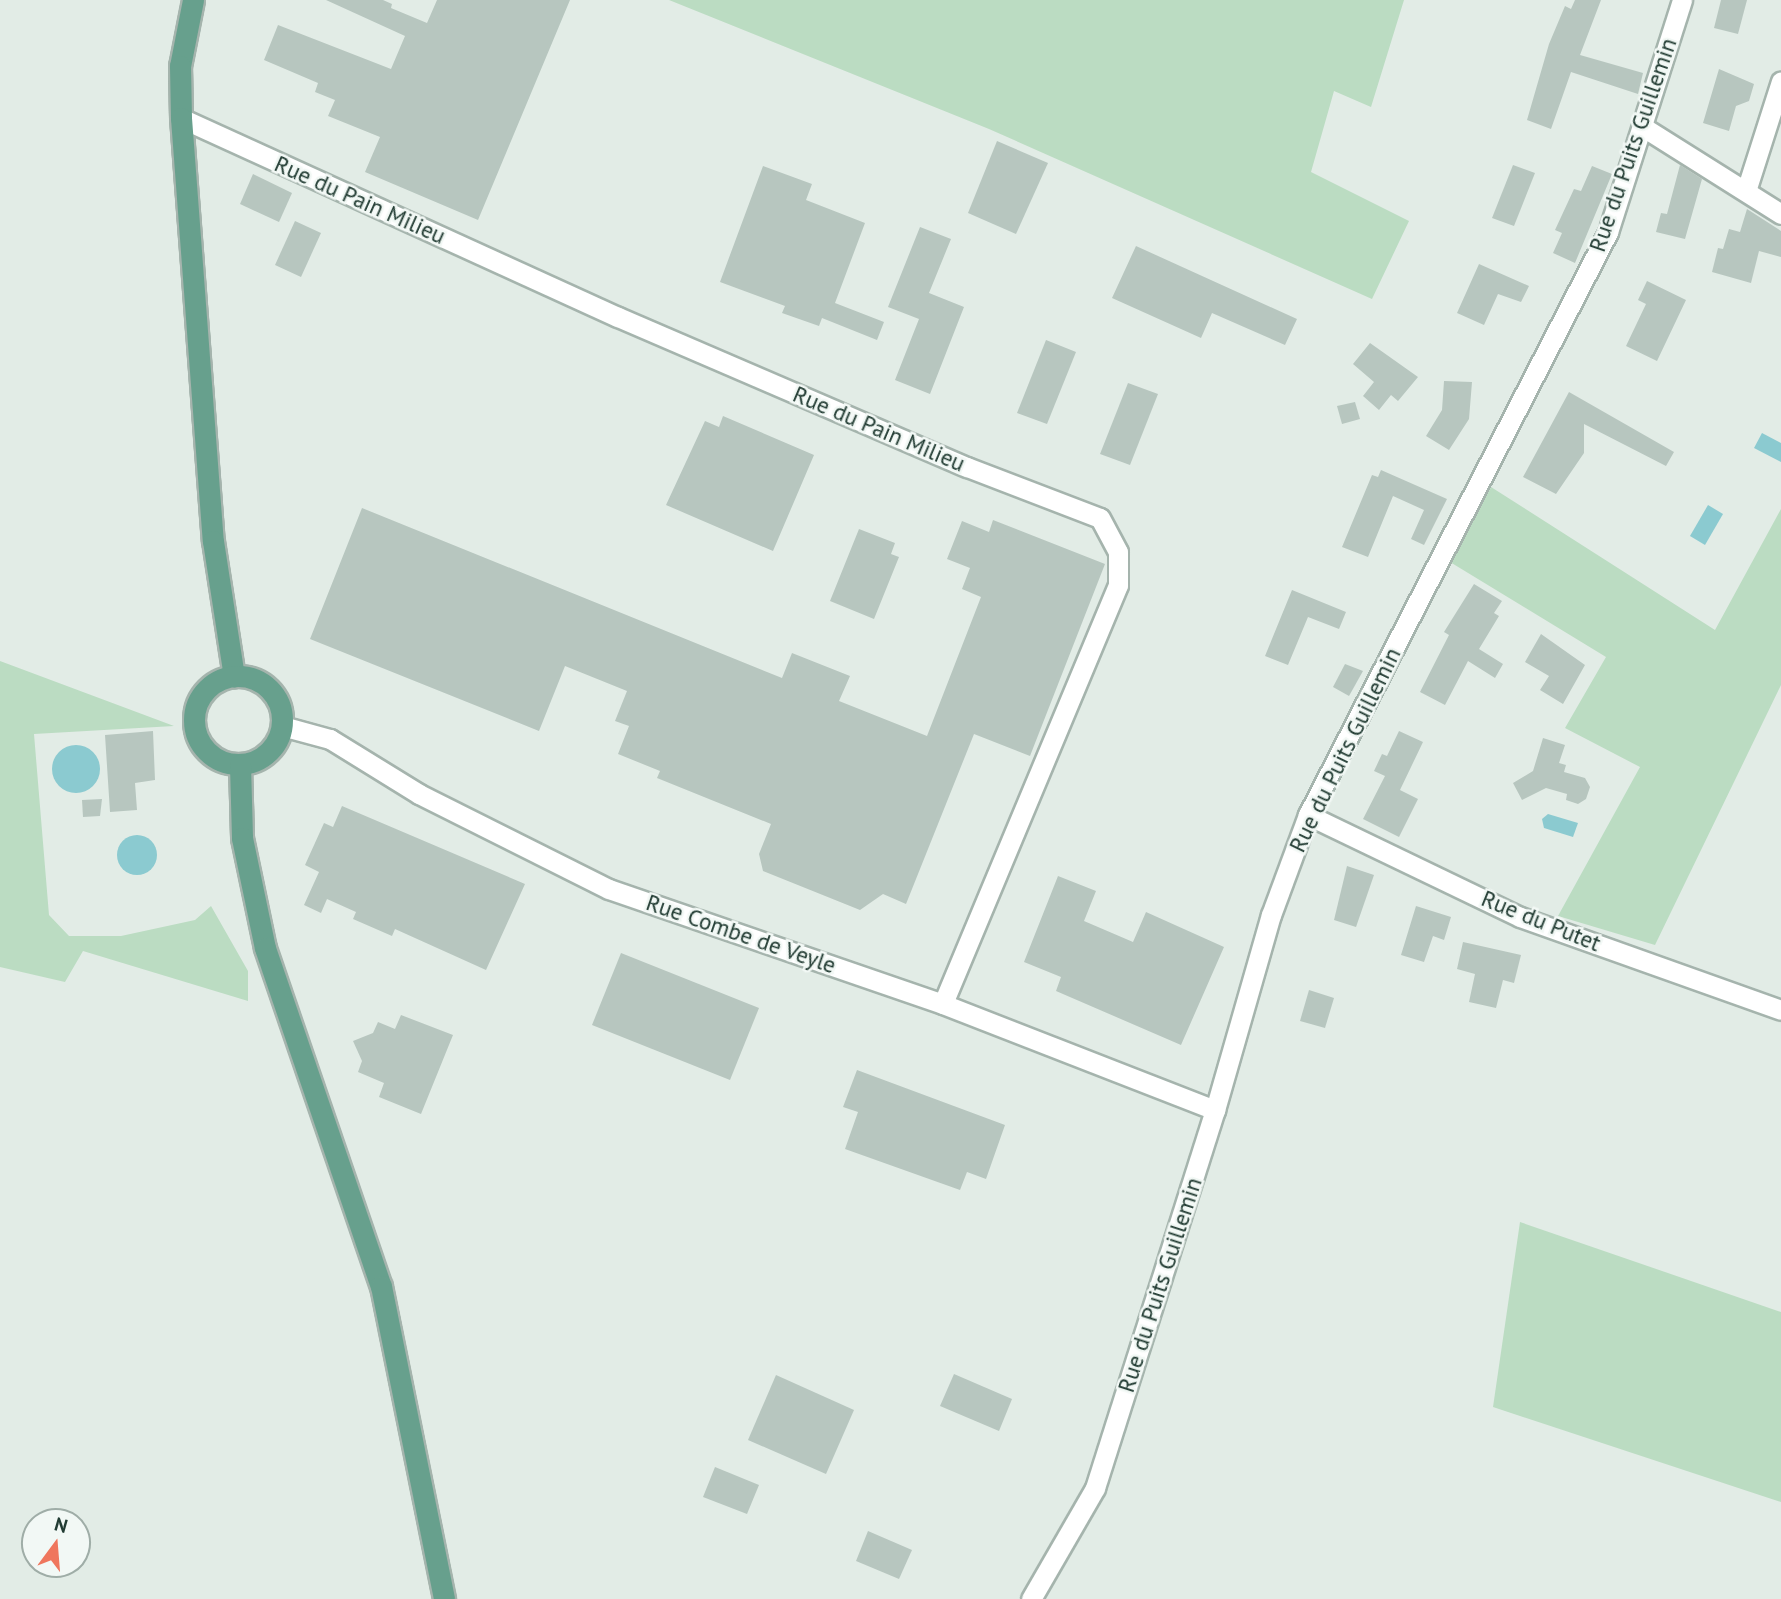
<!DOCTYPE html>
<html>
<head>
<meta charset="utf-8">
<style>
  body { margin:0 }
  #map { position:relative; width:1781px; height:1599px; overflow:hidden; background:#e2ece6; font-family:"PT Sans",sans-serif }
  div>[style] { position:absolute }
  .green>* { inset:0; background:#bbdcc2 }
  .water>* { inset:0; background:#8bcad0 }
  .round { border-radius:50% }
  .building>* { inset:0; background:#b7c6bf }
  .roads { filter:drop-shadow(2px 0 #a5b4ad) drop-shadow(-2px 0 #a5b4ad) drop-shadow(0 2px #a5b4ad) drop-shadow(0 -2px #a5b4ad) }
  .minor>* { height:19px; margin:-9.5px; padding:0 9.5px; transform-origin:9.5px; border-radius:9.5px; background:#fff }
  .major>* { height:21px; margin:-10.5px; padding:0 10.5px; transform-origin:10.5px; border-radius:10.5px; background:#67a08d }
  .major>.ring { margin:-10.5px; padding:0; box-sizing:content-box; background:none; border:21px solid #67a08d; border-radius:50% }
  span { translate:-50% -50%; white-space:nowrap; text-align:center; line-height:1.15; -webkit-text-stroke:5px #f2f8f5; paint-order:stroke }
  .street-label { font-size:23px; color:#223c33 }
  .north { position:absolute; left:21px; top:1508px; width:70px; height:70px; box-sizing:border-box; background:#f2f8f5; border:2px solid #9fada7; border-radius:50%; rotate:16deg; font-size:19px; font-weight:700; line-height:28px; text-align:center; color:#223c33 }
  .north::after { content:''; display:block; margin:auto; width:24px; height:32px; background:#ef765d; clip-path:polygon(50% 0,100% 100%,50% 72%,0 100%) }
</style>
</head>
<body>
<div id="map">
  <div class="green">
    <div style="clip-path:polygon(669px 0,1404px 0,1371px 107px,1334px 91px,1311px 172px,1409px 221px,1372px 299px,989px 129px)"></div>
    <div style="clip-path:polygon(1491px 487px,1715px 630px,1781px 509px,1781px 685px,1655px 945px,1558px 916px,1640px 767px,1565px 728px,1606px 657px,1450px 562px)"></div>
    <div style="clip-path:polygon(0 661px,174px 726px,34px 734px,49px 915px,69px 936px,121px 936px,195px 920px,211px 906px,248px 971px,248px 1001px,83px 951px,65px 982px,0 967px)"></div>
    <div style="clip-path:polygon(1520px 1222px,1781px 1312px,1781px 1502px,1493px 1407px)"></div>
  </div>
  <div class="water">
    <div style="clip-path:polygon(1762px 433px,1781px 443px,1781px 462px,1754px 448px)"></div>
    <div style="clip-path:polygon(1708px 505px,1723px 514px,1705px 545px,1690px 536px)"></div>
    <div class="round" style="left:52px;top:745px;width:48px;height:48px"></div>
    <div style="clip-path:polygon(1548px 814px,1578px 823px,1573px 837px,1544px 828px,1542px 819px)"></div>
    <div class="round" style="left:117px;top:835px;width:40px;height:40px"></div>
  </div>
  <div class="building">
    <div style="clip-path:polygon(326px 0,383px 0,392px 4px,391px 8px,427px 23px,437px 0,570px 0,478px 220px,365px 172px,380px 137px,328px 116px,335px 100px,315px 92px,318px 83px,264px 60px,278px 25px,391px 69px,405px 36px)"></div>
    <div style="clip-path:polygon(1575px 0,1601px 0,1580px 55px,1643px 73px,1638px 94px,1571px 72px,1551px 129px,1527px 120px,1549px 44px,1565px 6px,1571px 9px)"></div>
    <div style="clip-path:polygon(1721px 0,1747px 0,1738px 34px,1714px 28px)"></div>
    <div style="clip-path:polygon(1719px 69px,1754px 84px,1749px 101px,1736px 106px,1729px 131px,1703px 123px)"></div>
    <div style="clip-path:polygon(997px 141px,1048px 163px,1016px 234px,968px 213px)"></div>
    <div style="clip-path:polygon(1513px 165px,1535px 173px,1514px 226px,1492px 218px)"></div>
    <div style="clip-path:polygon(1680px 165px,1702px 179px,1685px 239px,1656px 232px,1661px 213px,1667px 214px)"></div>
    <div style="clip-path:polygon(763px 166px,812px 184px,806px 200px,865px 223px,835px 303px,884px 322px,877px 340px,822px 318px,819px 326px,782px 313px,785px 306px,720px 282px)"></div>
    <div style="clip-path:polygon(1592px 166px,1612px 174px,1575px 263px,1553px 253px,1562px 233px,1555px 230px,1574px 189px,1581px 191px)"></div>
    <div style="clip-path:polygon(253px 174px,292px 193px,279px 222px,240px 204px)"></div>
    <div style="clip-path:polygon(1747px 209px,1781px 231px,1781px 257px,1759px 251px,1751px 283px,1712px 272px,1718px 248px,1723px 249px,1729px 229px,1740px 232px)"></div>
    <div style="clip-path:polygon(295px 221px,321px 233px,301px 277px,275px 265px)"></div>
    <div style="clip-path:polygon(920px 227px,951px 239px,929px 293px,964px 307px,930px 394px,895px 380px,919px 319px,888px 307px)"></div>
    <div style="clip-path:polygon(1136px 246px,1297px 319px,1285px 345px,1212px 313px,1201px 338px,1112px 298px)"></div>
    <div style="clip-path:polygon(1479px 264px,1529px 286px,1521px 302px,1498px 294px,1484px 325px,1457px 313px)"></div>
    <div style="clip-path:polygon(1647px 281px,1686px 300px,1657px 361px,1626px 346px,1646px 304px,1638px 300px)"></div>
    <div style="clip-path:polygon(1046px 340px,1076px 352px,1047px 424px,1017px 413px)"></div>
    <div style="clip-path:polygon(1370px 343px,1418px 377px,1398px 401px,1391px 395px,1379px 410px,1363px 396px,1374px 382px,1353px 364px)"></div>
    <div style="clip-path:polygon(1444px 381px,1472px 382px,1469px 419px,1449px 450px,1426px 436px,1442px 410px)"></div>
    <div style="clip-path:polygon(1128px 383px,1158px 394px,1130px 465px,1100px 454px)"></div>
    <div style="clip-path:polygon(1569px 392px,1674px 452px,1666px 466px,1584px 424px,1584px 453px,1556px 494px,1523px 477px)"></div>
    <div style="clip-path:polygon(1355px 402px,1360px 419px,1342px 424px,1337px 406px)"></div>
    <div style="clip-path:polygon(723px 416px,814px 455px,773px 551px,666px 505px,705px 421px,719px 427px)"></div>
    <div style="clip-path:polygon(1381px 470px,1447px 499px,1424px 545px,1411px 539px,1424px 510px,1393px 496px,1368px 557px,1342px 547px,1372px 475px,1378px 477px)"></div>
    <div style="clip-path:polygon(362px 508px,782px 678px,792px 653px,850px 676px,839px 701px,927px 736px,981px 597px,962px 589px,970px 568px,947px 559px,962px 521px,989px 532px,993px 520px,1105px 564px,1030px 756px,974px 734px,906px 904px,883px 894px,860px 910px,763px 871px,759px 854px,771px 824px,657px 778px,660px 771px,618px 754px,629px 726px,615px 721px,627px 691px,565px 666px,539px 731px,310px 639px)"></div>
    <div style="clip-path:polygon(859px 529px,895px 543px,891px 554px,899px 557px,874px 619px,830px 601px)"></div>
    <div style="clip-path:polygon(1474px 584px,1502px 601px,1494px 613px,1499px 616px,1479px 649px,1503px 664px,1495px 678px,1468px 661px,1445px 705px,1420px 692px,1449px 635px,1444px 632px)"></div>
    <div style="clip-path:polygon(1292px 590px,1346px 612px,1339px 629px,1308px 617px,1288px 665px,1265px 656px)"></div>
    <div style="clip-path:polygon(1541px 634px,1585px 665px,1563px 704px,1540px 690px,1549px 676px,1525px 662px)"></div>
    <div style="clip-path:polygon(1345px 664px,1363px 671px,1349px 696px,1333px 687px)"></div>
    <div style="clip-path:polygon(153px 731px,155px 780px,135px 783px,137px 810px,110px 812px,105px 735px)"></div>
    <div style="clip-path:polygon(1399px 731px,1423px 742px,1400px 790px,1418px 799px,1399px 837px,1363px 819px,1385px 776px,1374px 771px,1382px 754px,1387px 756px)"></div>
    <div style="clip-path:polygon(1543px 738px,1565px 745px,1559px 763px,1566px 765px,1564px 772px,1585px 778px,1590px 787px,1586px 799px,1578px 804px,1566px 800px,1567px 794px,1546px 788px,1522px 800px,1513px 783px,1533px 771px)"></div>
    <div style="clip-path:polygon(102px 799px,100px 816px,83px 817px,82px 800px)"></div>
    <div style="clip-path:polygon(342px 806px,525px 884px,486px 970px,395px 929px,392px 936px,353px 919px,356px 912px,327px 899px,321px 913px,304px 905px,319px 872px,305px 865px,324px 823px,333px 827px)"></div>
    <div style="clip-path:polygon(1347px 866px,1374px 875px,1356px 927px,1334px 920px)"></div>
    <div style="clip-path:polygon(1058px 876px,1096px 891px,1084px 921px,1133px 942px,1146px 912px,1224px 947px,1181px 1045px,1056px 991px,1061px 977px,1024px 962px)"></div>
    <div style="clip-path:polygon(1416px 906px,1451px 917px,1444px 940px,1433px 936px,1424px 962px,1401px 955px)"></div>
    <div style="clip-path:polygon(1463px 942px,1521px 955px,1514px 983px,1503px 980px,1496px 1008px,1469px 1002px,1475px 974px,1457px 969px)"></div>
    <div style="clip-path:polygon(621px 953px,759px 1008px,730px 1080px,592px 1025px)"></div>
    <div style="clip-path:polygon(1309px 990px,1334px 998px,1325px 1028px,1300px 1021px)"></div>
    <div style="clip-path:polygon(401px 1015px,453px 1035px,421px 1114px,379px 1097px,384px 1083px,358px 1072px,362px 1061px,353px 1041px,373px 1033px,378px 1022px,395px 1029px)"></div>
    <div style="clip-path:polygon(857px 1070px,1005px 1125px,986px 1179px,967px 1172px,960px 1190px,845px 1149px,858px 1112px,843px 1107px)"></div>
    <div style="clip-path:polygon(954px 1374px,1012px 1399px,999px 1431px,940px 1406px)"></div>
    <div style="clip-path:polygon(776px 1375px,854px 1410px,826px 1474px,748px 1440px)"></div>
    <div style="clip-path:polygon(715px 1467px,759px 1485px,747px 1514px,703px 1497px)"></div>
    <div style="clip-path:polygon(868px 1531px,912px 1550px,899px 1579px,856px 1561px)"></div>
  </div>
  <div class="roads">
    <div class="minor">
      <div style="left:181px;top:118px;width:480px;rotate:24.5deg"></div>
      <div style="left:618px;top:317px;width:380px;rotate:23.3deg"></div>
      <div style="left:967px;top:467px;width:142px;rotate:21deg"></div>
      <div style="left:1100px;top:518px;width:38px;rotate:62deg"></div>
      <div style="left:1118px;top:552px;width:33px;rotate:90deg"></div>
      <div style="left:1118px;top:585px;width:454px;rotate:112.7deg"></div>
      <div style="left:1643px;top:127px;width:163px;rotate:32.2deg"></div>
      <div style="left:1746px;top:191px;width:115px;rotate:-72.3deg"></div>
      <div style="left:282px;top:726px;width:50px;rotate:15.2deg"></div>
      <div style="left:330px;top:739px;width:105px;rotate:31.7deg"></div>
      <div style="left:419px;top:794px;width:212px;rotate:26.6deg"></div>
      <div style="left:609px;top:889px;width:353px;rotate:19deg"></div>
      <div style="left:943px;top:1004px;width:292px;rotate:21.3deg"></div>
      <div style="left:1308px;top:815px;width:235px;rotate:25.7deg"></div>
      <div style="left:1520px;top:917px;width:277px;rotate:19.6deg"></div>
      <div style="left:1031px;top:1599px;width:128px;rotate:-60deg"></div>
      <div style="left:1095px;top:1488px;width:397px;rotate:-72.4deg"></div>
      <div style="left:1215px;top:1110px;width:203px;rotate:-74deg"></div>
      <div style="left:1271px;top:915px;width:107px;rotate:-69.7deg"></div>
      <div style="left:1308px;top:815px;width:656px;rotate:-62.77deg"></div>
      <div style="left:1608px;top:232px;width:244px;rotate:-72.3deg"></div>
    </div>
    <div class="major">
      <div style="left:193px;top:0;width:67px;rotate:101.1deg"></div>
      <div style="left:180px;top:66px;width:52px;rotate:88.9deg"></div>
      <div style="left:181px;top:118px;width:424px;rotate:85.7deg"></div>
      <div style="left:213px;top:541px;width:137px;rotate:81.2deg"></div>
      <div class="ring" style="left:194px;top:676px;width:67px;height:67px"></div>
      <div style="left:240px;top:765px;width:73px;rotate:88.4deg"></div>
      <div style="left:242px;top:838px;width:112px;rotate:78.2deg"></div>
      <div style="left:265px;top:948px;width:357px;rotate:71.1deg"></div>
      <div style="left:381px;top:1286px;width:319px;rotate:78.6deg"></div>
    </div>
  </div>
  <div class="street-label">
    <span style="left:1633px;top:145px;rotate:-71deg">Rue du Puits Guillemin</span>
    <span style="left:360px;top:200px;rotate:24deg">Rue du Pain Milieu</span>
    <span style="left:879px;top:429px;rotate:23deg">Rue du Pain Milieu</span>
    <span style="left:1345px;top:750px;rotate:-64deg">Rue du Puits Guillemin</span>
    <span style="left:1541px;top:921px;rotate:22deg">Rue du Putet</span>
    <span style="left:741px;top:934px;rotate:19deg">Rue Combe de Veyle</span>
    <span style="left:1160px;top:1285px;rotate:-72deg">Rue du Puits Guillemin</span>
  </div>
  <div class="north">N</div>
</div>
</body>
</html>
